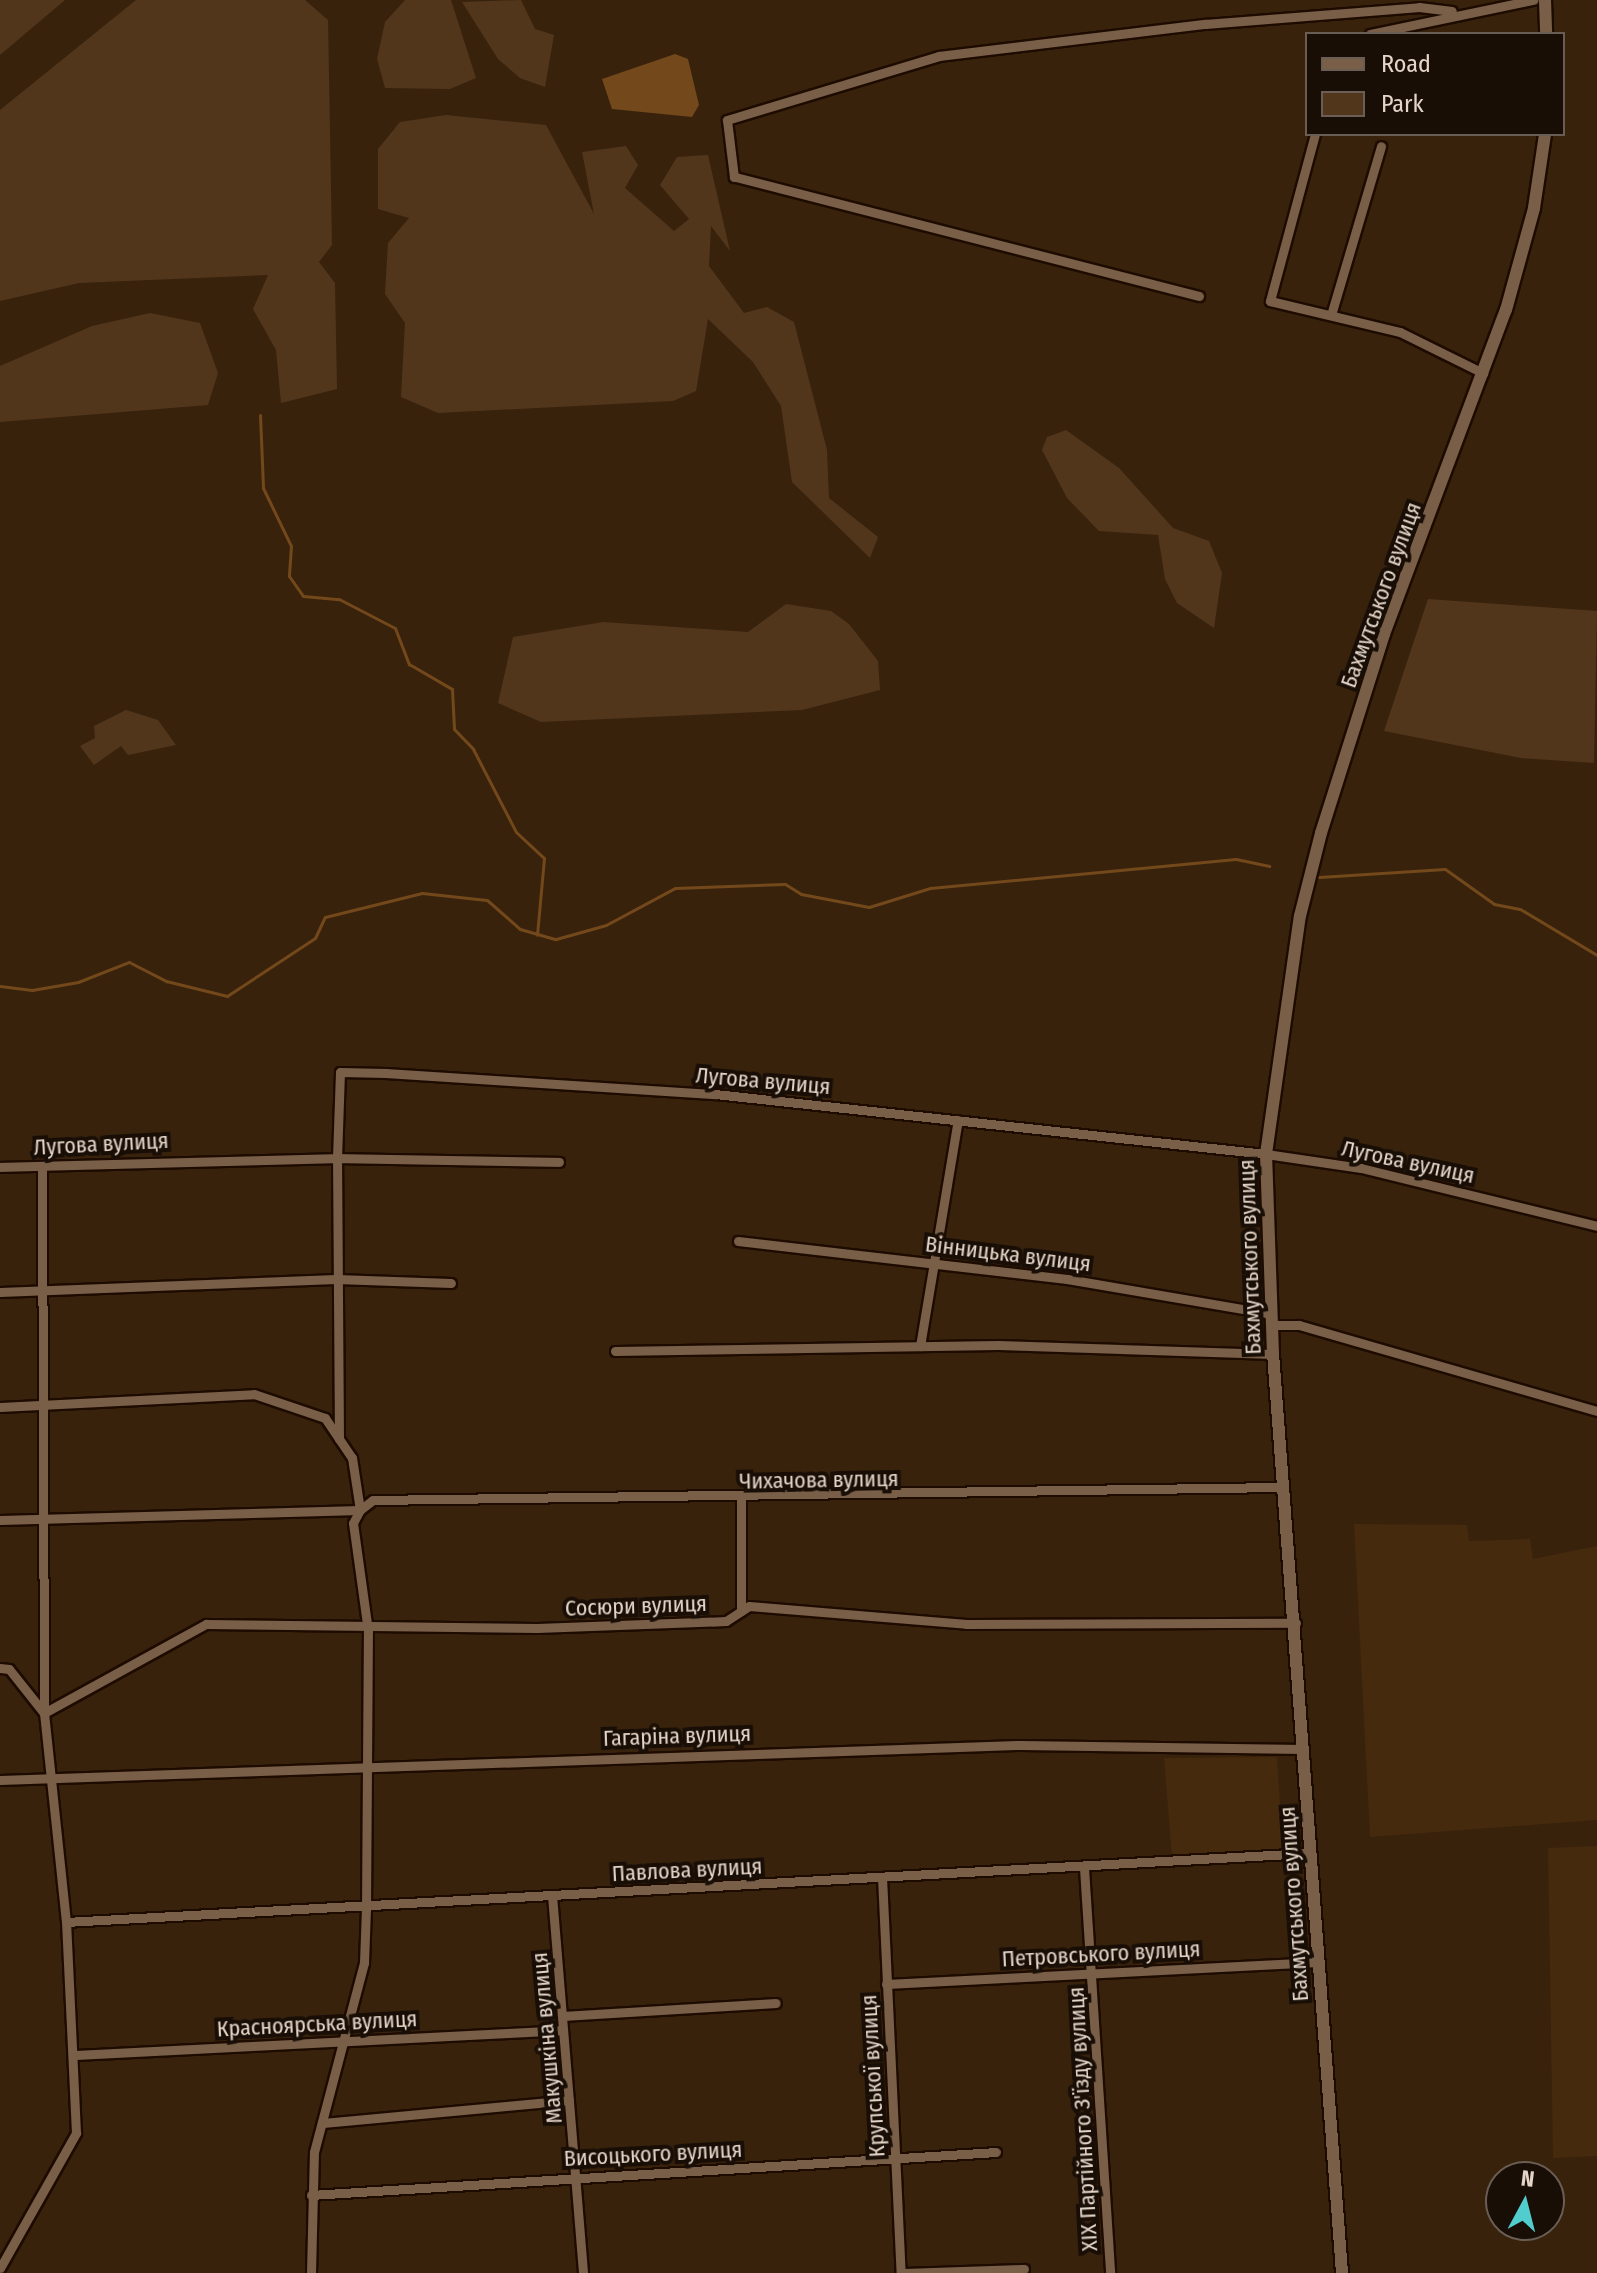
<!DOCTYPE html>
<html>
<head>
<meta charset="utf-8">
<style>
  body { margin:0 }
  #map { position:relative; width:1597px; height:2273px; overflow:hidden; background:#38220c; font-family:"Fira Sans Condensed",sans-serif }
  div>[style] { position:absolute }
  .built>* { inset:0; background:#452a0d }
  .green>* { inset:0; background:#51361c }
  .water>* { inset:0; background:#73481b }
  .stream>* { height:3px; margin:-1.5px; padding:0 1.5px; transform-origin:1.5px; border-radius:1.5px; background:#73481b }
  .roads { filter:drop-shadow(2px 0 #1e0b00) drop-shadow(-2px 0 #1e0b00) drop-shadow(0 2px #1e0b00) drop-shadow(0 -2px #1e0b00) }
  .street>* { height:9px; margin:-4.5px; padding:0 4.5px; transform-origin:4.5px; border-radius:4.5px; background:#795f48 }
  .secondary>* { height:12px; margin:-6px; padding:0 6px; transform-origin:6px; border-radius:6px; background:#795f48 }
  span { translate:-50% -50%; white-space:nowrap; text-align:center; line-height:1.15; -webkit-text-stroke:8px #180e06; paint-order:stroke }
  .street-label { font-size:22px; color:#e4d5c8 }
  .legend { position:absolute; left:1305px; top:32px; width:260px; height:104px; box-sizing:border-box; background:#180e06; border:2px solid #6a5e54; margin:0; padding:10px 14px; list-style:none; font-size:24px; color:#e4d5c8 }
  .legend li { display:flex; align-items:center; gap:16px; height:40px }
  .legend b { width:40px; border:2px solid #6a5e54 }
  .north { position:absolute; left:1485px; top:2161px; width:80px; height:80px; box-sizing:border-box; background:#180e06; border:2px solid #6a5e54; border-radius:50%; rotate:7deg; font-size:22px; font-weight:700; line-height:32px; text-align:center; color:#e4d5c8 }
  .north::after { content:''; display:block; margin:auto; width:28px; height:36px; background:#52cdcd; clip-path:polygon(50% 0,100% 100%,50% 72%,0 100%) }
</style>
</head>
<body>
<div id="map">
  <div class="built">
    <div style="clip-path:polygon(1354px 1524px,1467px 1525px,1469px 1541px,1530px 1539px,1533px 1559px,1597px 1546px,1597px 1820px,1370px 1837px)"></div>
    <div style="clip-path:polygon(1277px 1757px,1283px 1851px,1172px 1857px,1164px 1758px)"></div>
    <div style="clip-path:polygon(1597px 1846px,1597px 2156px,1553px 2158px,1548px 1848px)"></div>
  </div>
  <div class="green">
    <div style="clip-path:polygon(0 0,65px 0,0 55px)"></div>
    <div style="clip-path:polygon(136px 0,305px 0,328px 20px,332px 245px,319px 262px,335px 283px,337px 389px,281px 403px,276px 350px,253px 309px,268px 275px,79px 283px,0 301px,0 110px)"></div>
    <div style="clip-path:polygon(405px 0,451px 0,476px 78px,450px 89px,385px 88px,377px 59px,385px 22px)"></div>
    <div style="clip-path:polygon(521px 0,535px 29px,554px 35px,545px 87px,520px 78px,498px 59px,462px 2px)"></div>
    <div style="clip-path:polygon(446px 115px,546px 125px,594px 214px,582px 152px,626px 146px,638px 165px,625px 188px,674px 231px,689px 219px,660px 185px,677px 157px,708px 155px,730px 251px,711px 226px,709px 266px,744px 313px,767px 307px,794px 322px,827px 450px,829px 498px,878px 537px,870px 558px,792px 482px,781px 406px,753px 362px,708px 319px,696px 391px,673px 401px,438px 413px,401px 397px,405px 323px,385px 294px,388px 243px,409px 218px,378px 209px,378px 149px,400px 122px)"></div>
    <div style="clip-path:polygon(150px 313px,200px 323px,218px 373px,208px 405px,0 422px,0 366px,92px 326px)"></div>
    <div style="clip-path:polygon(1066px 430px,1119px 468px,1173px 528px,1209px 541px,1222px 573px,1214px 628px,1177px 603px,1165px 579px,1158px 535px,1099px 531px,1067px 498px,1042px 450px,1047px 437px)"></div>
    <div style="clip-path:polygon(1428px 599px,1597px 611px,1594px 763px,1521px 758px,1384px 731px)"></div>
    <div style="clip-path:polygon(786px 604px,831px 611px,849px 624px,878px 661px,880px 690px,802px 710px,541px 722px,498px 703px,513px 637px,603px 622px,748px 632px)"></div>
    <div style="clip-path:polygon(126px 710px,158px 720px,176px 745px,128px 755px,121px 746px,94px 765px,80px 746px,95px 738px,94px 726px)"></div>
  </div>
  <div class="water">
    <div style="clip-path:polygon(675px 54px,688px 59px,699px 105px,692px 117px,612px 109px,602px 79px)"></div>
  </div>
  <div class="stream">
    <div style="left:260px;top:415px;width:73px;rotate:87.6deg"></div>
    <div style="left:263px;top:488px;width:64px;rotate:64.2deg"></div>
    <div style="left:291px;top:546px;width:30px;rotate:94deg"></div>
    <div style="left:289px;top:576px;width:24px;rotate:55deg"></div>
    <div style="left:303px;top:596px;width:36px;rotate:5deg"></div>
    <div style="left:339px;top:599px;width:63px;rotate:27.4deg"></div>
    <div style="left:395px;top:628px;width:39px;rotate:69deg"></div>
    <div style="left:409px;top:664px;width:50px;rotate:30.2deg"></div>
    <div style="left:452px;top:689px;width:40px;rotate:87.1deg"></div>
    <div style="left:454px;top:729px;width:28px;rotate:46deg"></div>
    <div style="left:473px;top:749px;width:93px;rotate:62.6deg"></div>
    <div style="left:516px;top:832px;width:38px;rotate:43deg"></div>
    <div style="left:544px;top:858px;width:77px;rotate:95.2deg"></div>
    <div style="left:1319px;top:877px;width:126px;rotate:-3.6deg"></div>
    <div style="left:1445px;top:869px;width:60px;rotate:35.5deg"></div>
    <div style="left:1494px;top:904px;width:26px;rotate:11deg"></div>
    <div style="left:1520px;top:909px;width:90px;rotate:30.9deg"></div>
    <div style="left:0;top:986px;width:32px;rotate:7deg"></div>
    <div style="left:32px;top:990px;width:47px;rotate:-9.9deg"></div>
    <div style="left:78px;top:982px;width:55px;rotate:-21.4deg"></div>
    <div style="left:129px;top:962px;width:42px;rotate:27.2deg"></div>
    <div style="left:166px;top:981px;width:63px;rotate:13.8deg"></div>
    <div style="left:227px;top:996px;width:105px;rotate:-33.4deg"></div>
    <div style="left:315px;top:938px;width:23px;rotate:-65deg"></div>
    <div style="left:325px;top:917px;width:100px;rotate:-13.9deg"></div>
    <div style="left:422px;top:893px;width:65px;rotate:6.1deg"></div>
    <div style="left:487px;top:900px;width:44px;rotate:41.3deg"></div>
    <div style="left:520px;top:929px;width:37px;rotate:16deg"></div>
    <div style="left:556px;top:939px;width:52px;rotate:-15.6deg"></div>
    <div style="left:606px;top:925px;width:78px;rotate:-28.2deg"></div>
    <div style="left:675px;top:888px;width:110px;rotate:-2.1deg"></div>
    <div style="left:785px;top:884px;width:19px;rotate:32deg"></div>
    <div style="left:801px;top:894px;width:69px;rotate:10.8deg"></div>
    <div style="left:869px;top:907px;width:64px;rotate:-17.3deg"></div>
    <div style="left:930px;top:888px;width:307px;rotate:-5.4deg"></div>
    <div style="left:1236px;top:859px;width:34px;rotate:12deg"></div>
  </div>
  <div class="roads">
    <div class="street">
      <div style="left:1370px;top:34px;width:167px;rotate:-11.8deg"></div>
      <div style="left:1315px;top:134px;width:173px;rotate:105.1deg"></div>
      <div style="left:1270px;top:301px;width:134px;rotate:13.4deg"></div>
      <div style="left:1400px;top:332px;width:93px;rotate:26.3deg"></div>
      <div style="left:1199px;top:296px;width:480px;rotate:-165.6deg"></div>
      <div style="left:734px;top:177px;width:57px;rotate:-97deg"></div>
      <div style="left:727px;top:120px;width:221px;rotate:-16.8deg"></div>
      <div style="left:939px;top:56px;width:268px;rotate:-6.9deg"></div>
      <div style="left:1205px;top:24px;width:215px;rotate:-4.5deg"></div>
      <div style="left:1419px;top:7px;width:33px;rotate:7deg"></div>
      <div style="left:1331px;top:315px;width:176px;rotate:-73.5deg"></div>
      <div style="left:0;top:1167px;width:337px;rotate:-1.5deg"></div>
      <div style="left:337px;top:1158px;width:86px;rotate:-88deg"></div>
      <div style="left:340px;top:1072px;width:46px;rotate:1.2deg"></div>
      <div style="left:386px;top:1073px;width:330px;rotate:3.7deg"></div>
      <div style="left:715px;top:1094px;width:554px;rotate:6.21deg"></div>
      <div style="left:1266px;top:1154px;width:96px;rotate:8.4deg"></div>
      <div style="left:1361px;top:1168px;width:243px;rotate:13.8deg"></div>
      <div style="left:738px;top:1241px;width:331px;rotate:6.6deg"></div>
      <div style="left:1067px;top:1279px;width:207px;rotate:9.7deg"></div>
      <div style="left:0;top:1292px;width:336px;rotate:-2.2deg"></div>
      <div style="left:336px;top:1279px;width:115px;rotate:2deg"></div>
      <div style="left:1272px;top:1325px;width:27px"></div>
      <div style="left:1299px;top:1325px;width:310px;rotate:16.1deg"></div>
      <div style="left:920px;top:1346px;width:229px;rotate:-80.5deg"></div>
      <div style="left:615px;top:1351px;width:383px;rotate:-0.9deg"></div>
      <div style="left:998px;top:1345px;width:275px;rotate:1.9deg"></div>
      <div style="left:0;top:1407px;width:254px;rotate:-2.9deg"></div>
      <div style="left:254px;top:1394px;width:75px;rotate:18.7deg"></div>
      <div style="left:325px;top:1418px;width:25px;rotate:56deg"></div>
      <div style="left:741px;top:1500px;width:111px;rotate:90deg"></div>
      <div style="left:0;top:1520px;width:360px;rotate:-1.6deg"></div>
      <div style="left:360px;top:1510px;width:16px;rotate:-38deg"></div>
      <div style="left:373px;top:1500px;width:909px;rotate:-0.82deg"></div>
      <div style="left:0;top:1668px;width:9px;rotate:6deg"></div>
      <div style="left:9px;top:1669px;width:56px;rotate:51.5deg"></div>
      <div style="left:44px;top:1713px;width:185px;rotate:-28.8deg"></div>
      <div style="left:206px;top:1624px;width:331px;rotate:0.7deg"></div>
      <div style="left:537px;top:1628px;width:189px;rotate:-2.1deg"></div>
      <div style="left:726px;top:1621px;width:27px;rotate:-33deg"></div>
      <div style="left:749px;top:1606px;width:218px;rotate:4.7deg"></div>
      <div style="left:966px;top:1624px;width:330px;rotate:-0.2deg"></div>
      <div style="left:0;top:1780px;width:1021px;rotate:-1.97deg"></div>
      <div style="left:1020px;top:1745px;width:283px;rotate:0.8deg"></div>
      <div style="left:1084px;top:1868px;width:406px;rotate:86.3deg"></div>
      <div style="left:882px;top:1877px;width:396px;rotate:87.3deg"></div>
      <div style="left:552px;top:1895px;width:379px;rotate:85.3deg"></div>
      <div style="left:66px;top:1922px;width:1245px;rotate:-3.18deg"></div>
      <div style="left:886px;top:1984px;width:433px;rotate:-2.9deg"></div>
      <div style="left:563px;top:2016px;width:213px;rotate:-3.5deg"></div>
      <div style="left:75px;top:2055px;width:488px;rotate:-2.9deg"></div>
      <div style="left:322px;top:2123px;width:248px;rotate:-5.3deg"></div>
      <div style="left:311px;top:2195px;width:686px;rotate:-3.59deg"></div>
      <div style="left:0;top:2268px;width:155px;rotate:-60.6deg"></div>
      <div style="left:76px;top:2133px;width:211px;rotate:-92.7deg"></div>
      <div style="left:66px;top:1922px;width:210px;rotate:-96deg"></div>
      <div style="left:44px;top:1713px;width:547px;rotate:-90.21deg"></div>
      <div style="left:311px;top:2273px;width:121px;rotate:-88.6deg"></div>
      <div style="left:314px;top:2152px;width:196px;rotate:-75.2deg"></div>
      <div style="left:364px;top:1963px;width:54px;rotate:-87.9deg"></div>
      <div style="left:366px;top:1909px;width:278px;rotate:-89.6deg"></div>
      <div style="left:368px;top:1631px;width:109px;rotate:-97.9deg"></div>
      <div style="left:353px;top:1523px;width:15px;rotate:-62deg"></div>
      <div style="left:360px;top:1510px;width:53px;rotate:-98.7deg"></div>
      <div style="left:352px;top:1458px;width:23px;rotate:-124deg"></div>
      <div style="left:339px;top:1439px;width:281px;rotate:-90.4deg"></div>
      <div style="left:337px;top:1158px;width:222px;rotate:1deg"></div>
      <div style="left:901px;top:2273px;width:123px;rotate:-1.9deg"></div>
    </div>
    <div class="secondary">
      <div style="left:1545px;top:0;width:34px;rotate:88deg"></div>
      <div style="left:1342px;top:2273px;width:922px;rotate:-94.29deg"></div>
      <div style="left:1273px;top:1354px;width:200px;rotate:-92deg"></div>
      <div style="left:1266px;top:1154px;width:240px;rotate:-81.9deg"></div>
      <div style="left:1300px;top:916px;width:86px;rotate:-75.8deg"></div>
      <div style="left:1321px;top:833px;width:209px;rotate:-72.4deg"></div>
      <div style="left:1384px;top:634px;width:346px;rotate:-69.4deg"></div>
      <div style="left:1506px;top:310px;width:106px;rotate:-74.6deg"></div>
      <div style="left:1534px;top:208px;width:75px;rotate:-81.5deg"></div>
    </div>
  </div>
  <div class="street-label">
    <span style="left:1381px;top:595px;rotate:-70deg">Бахмутського вулиця</span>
    <span style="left:763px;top:1081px;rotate:5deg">Лугова вулиця</span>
    <span style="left:101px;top:1144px;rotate:-3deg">Лугова вулиця</span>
    <span style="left:1408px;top:1162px;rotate:12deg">Лугова вулиця</span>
    <span style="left:1008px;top:1254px;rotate:7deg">Вінницька вулиця</span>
    <span style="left:1250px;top:1257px;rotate:-92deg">Бахмутського вулиця</span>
    <span style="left:819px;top:1480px;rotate:-1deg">Чихачова вулиця</span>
    <span style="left:636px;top:1606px;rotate:-2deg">Сосюри вулиця</span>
    <span style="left:677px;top:1736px;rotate:-2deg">Гагаріна вулиця</span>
    <span style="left:687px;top:1870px;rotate:-3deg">Павлова вулиця</span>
    <span style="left:1294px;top:1904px;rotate:-94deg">Бахмутського вулиця</span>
    <span style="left:1101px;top:1954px;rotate:-3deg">Петровського вулиця</span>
    <span style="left:317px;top:2024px;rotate:-3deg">Красноярська вулиця</span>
    <span style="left:547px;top:2038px;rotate:-95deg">Макушкіна вулиця</span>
    <span style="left:873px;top:2076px;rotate:-93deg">Крупської вулиця</span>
    <span style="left:1083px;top:2119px;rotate:-93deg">XIX Партійного З'їзду вулиця</span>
    <span style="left:653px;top:2154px;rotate:-3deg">Висоцького вулиця</span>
  </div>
  <ul class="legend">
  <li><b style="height:10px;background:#795f48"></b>Road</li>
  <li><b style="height:22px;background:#51361c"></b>Park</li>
  </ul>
  <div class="north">N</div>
</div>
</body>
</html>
